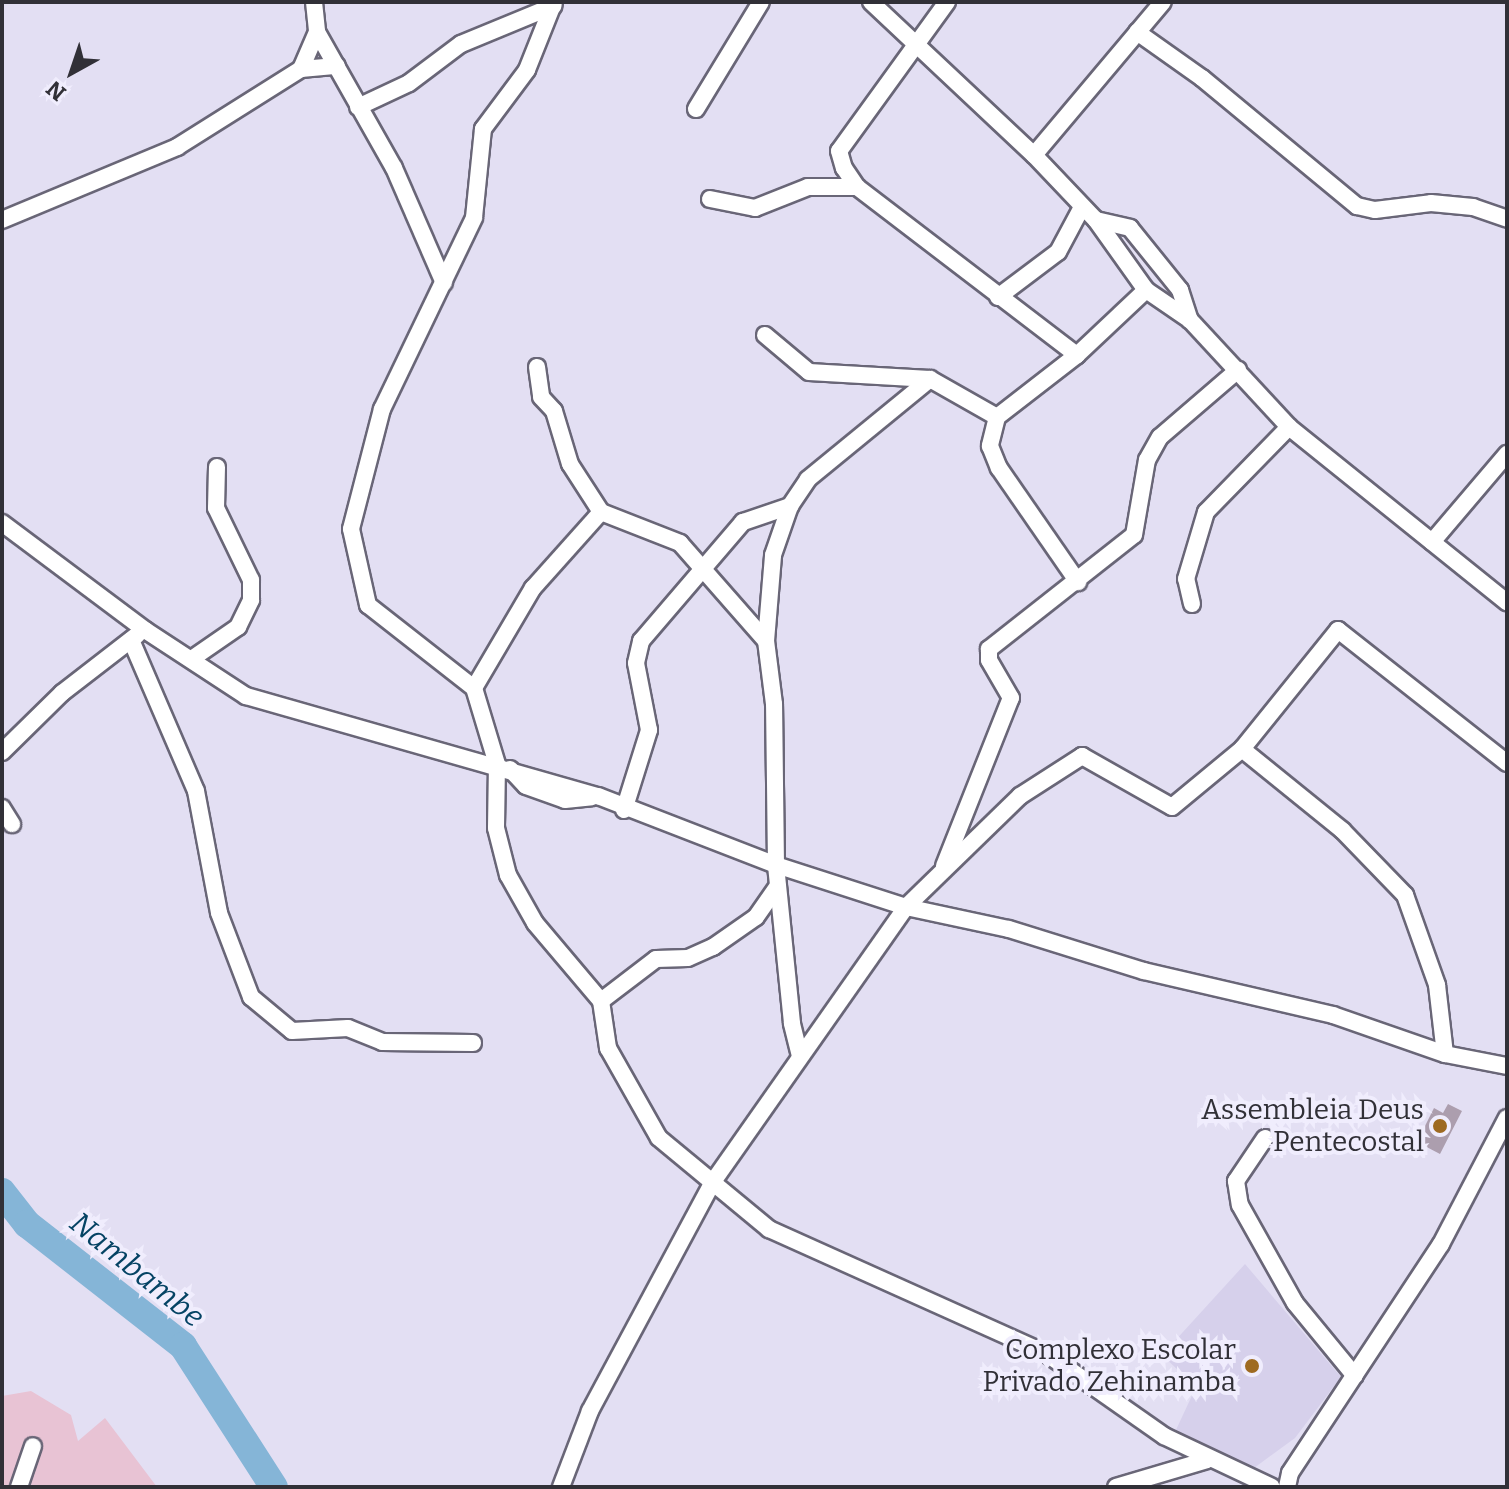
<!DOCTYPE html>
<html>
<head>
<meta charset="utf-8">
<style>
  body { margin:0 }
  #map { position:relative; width:1509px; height:1489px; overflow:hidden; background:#e3dff3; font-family:Bitter,serif }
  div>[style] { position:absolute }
  .built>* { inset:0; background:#d6d0eb }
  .green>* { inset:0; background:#e8c3d4 }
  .river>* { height:28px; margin:-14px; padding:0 14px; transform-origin:14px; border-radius:14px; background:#85b5d7 }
  .building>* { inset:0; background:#ac9eae }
  .roads { filter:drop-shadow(2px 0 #696677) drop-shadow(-2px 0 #696677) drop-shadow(0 2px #696677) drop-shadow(0 -2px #696677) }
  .minor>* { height:16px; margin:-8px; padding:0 8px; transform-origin:8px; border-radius:8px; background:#fff }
  .dots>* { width:22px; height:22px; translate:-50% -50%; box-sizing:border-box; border:4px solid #f0edfd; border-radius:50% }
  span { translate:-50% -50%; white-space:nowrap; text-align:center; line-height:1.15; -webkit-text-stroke:8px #f0edfd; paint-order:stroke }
  .poi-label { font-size:28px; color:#313037 }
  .right { translate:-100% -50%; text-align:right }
  .water-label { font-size:30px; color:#054364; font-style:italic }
  .frame { position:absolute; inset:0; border:4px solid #313037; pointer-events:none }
  .north { position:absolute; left:32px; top:32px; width:80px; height:80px; -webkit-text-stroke:6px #f0edfd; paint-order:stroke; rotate:220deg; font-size:22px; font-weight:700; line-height:32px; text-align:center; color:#313037 }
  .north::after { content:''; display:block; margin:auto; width:28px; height:36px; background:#313037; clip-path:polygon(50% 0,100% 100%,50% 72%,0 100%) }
</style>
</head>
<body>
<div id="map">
  <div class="built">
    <div style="clip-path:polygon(1245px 1264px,1341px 1377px,1295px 1438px,1254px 1468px,1175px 1432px,1196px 1387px,1162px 1355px)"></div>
  </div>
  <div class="green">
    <div style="clip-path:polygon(31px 1391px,71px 1415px,78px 1441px,105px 1418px,157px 1487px,2px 1487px,2px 1396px)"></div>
  </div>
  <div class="river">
    <div style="left:2px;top:1192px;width:41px;rotate:52deg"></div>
    <div style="left:27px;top:1224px;width:198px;rotate:38deg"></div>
    <div style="left:183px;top:1346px;width:168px;rotate:57.2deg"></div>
  </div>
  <div class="building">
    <div style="clip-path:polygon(1448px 1104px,1462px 1111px,1440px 1154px,1417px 1142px,1434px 1108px,1443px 1113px)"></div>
  </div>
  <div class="roads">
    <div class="minor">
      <div style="left:314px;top:2px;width:30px;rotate:84deg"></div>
      <div style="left:317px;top:32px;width:156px;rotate:60.5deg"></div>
      <div style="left:394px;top:168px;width:125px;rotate:66.5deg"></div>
      <div style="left:554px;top:2px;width:73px;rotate:111.7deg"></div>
      <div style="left:527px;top:70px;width:74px;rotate:126.7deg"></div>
      <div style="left:483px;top:129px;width:89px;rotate:95.8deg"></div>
      <div style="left:474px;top:218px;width:212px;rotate:115.7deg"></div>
      <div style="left:382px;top:409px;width:124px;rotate:104.5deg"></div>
      <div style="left:351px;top:529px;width:78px;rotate:77.4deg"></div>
      <div style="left:368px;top:605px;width:135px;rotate:38.1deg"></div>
      <div style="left:474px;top:688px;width:79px;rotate:73.2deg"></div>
      <div style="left:497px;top:764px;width:64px;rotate:90.9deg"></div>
      <div style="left:496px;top:828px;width:49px;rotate:75.7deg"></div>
      <div style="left:508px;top:875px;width:55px;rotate:60.6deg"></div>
      <div style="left:535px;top:923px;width:102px;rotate:49.8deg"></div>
      <div style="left:601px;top:1001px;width:48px;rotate:81.5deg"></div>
      <div style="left:608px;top:1048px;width:103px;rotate:60.5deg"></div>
      <div style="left:659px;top:1138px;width:143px;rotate:39.6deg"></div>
      <div style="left:769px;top:1229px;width:305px;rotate:24.2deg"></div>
      <div style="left:1047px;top:1354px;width:143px;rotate:35deg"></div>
      <div style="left:1164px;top:1436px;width:119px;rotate:25.3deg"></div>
      <div style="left:871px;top:2px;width:224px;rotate:43.2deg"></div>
      <div style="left:1034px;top:155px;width:90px;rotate:46.4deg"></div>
      <div style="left:1096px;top:220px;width:86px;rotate:54.5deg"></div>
      <div style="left:1146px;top:290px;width:53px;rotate:34.3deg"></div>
      <div style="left:1190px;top:320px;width:146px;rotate:47.2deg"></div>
      <div style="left:1289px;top:427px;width:280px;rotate:38.8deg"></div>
      <div style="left:947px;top:2px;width:184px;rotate:125.9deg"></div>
      <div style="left:839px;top:151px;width:18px;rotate:74deg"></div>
      <div style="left:844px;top:168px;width:23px;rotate:56deg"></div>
      <div style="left:857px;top:187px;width:277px;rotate:37.4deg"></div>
      <div style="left:1137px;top:32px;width:80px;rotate:35.3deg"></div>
      <div style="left:1202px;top:78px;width:201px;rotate:39.6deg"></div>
      <div style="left:1357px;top:206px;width:18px;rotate:13deg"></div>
      <div style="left:1375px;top:210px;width:56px;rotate:-7.1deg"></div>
      <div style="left:1431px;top:203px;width:42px;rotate:5.4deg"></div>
      <div style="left:1473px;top:207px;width:36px;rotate:19deg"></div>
      <div style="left:301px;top:69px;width:40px;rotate:-66.6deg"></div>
      <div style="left:358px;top:107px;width:56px;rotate:-25.2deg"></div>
      <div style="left:409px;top:83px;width:65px;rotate:-36.9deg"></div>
      <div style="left:461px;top:44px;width:100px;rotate:-22.4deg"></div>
      <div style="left:696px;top:109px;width:125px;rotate:-58.7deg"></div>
      <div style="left:1034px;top:155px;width:200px;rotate:-49.9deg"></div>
      <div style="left:710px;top:199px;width:46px;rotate:11.3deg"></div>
      <div style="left:755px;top:208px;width:57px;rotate:-21.6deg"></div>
      <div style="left:808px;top:187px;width:49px"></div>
      <div style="left:2px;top:220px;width:190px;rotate:-22.6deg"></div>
      <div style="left:177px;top:147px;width:146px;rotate:-32.2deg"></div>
      <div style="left:301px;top:69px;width:36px;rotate:-5deg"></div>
      <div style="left:1096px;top:220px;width:35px;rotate:13deg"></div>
      <div style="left:1130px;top:228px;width:80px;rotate:51.1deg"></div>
      <div style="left:1180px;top:290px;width:32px;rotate:72deg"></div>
      <div style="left:998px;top:297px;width:75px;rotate:-36.9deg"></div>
      <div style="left:1058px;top:252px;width:51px;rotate:-61.9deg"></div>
      <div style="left:765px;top:335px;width:57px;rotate:40.1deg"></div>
      <div style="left:809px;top:372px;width:121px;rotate:3.3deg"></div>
      <div style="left:930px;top:379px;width:77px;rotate:29.6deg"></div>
      <div style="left:997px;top:417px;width:101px;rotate:-37.8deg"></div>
      <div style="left:1077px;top:355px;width:95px;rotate:-43.3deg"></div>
      <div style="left:537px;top:367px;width:30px;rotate:82deg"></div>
      <div style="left:541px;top:397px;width:19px;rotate:47deg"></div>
      <div style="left:554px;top:411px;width:55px;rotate:73.2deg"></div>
      <div style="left:570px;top:464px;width:57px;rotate:57.1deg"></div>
      <div style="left:601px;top:512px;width:85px;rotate:21.4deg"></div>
      <div style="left:680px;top:543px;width:130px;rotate:48.7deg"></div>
      <div style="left:997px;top:417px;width:30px;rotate:104deg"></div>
      <div style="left:990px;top:446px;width:24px;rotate:68deg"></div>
      <div style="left:999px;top:468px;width:139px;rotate:55.3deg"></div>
      <div style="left:2px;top:523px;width:179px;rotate:36.8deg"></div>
      <div style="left:145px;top:630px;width:121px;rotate:33.2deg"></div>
      <div style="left:246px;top:696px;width:366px;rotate:15.9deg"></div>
      <div style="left:598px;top:796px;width:191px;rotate:21.2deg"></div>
      <div style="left:776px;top:865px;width:137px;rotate:17.9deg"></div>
      <div style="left:906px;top:907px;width:105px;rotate:12.1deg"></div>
      <div style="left:1009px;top:929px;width:141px;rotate:17.3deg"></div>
      <div style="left:1144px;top:971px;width:194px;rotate:13.1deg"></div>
      <div style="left:1333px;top:1015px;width:119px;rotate:19.2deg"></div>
      <div style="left:1445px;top:1054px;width:63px;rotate:11deg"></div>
      <div style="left:1432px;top:542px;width:116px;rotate:-49.6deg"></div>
      <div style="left:1192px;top:604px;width:26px;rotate:-103deg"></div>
      <div style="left:1186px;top:579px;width:70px;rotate:-73.4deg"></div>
      <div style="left:1206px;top:512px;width:119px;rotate:-45.7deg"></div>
      <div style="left:131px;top:640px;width:164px;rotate:66.7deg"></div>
      <div style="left:196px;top:791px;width:124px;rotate:79.3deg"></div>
      <div style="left:219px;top:913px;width:90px;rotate:69.1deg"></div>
      <div style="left:251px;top:997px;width:53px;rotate:39.7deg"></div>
      <div style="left:292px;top:1031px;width:56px;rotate:-3.1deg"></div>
      <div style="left:348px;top:1028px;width:37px;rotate:22deg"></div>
      <div style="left:382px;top:1042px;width:91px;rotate:0.6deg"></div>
      <div style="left:193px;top:658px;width:55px;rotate:-34.6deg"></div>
      <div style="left:238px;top:627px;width:30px;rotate:-64deg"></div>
      <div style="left:251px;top:600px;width:20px;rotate:-90deg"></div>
      <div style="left:251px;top:580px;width:80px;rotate:-115.9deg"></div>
      <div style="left:216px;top:508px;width:41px;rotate:-88.6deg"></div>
      <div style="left:474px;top:688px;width:116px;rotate:-59.5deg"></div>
      <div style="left:533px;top:588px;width:102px;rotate:-48.2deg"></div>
      <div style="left:1242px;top:749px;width:129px;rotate:39deg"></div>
      <div style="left:1342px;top:830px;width:91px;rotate:45.9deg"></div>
      <div style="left:1405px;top:895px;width:96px;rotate:70.4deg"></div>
      <div style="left:1437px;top:985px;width:69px;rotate:83.4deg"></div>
      <div style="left:2px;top:752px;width:84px;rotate:-44.5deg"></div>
      <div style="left:62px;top:693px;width:95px;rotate:-37.7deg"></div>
      <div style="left:510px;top:769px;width:23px;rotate:47deg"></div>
      <div style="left:526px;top:786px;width:41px;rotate:19.7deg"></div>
      <div style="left:565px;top:800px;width:27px;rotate:-6deg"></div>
      <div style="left:2px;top:808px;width:19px;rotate:58deg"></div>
      <div style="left:624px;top:810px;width:84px;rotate:-72.6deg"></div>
      <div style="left:649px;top:730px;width:68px;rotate:-101deg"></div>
      <div style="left:636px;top:663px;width:23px;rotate:-77deg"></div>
      <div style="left:641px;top:641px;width:157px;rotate:-49.4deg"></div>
      <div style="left:743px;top:522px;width:50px;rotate:-18.8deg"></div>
      <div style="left:944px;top:866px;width:181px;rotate:-68.3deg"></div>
      <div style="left:1011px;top:698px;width:44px;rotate:-120.1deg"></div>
      <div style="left:989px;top:660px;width:11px;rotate:-90deg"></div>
      <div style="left:989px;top:649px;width:184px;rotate:-38.2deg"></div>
      <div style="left:1134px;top:535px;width:76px;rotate:-80.2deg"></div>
      <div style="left:1147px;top:460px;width:26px;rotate:-61deg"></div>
      <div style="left:1160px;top:437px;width:103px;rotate:-40.7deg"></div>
      <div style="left:601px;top:1001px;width:69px;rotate:-37.4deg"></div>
      <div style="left:656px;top:959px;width:32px;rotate:-2deg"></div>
      <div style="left:688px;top:958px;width:27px;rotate:-24deg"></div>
      <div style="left:713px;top:947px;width:52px;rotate:-34.9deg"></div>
      <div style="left:756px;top:917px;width:38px;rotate:-55deg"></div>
      <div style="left:800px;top:1056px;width:34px;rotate:-104deg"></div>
      <div style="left:792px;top:1023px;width:159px;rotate:-95.8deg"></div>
      <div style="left:776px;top:865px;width:161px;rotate:-90.7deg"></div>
      <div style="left:774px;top:704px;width:64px;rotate:-97.2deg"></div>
      <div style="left:766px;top:641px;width:86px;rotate:-85.3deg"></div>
      <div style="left:773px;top:555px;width:52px;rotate:-70.9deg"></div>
      <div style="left:790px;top:506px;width:32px;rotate:-56deg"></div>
      <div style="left:808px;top:479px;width:158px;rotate:-39.3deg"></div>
      <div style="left:1265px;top:1138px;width:52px;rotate:124deg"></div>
      <div style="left:1236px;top:1181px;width:24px;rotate:81deg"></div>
      <div style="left:1240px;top:1205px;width:112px;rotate:60.7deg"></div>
      <div style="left:1295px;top:1303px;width:94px;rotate:50.6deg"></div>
      <div style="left:19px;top:1487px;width:43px;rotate:-71.1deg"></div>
      <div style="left:561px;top:1487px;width:81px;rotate:-69.1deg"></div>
      <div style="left:590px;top:1411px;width:259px;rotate:-61.8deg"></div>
      <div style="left:712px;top:1183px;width:337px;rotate:-54.9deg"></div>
      <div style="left:906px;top:907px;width:159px;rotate:-44.2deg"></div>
      <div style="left:1020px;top:796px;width:74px;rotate:-32.8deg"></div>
      <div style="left:1082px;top:756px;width:103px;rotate:29.5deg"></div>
      <div style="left:1172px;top:807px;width:91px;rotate:-39.6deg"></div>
      <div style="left:1242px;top:749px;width:153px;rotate:-51.1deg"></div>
      <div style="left:1338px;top:630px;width:215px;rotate:38.2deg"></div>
      <div style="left:1116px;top:1487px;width:95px;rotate:-16.5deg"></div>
      <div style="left:1287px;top:1487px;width:14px;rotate:-78deg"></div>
      <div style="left:1290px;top:1473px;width:274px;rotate:-56.6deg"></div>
      <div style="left:1441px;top:1244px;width:142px;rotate:-62.4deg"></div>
    </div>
  </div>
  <div class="dots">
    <div style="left:1440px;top:1126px;background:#9e6a21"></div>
    <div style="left:1252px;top:1366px;background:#9e6a21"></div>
  </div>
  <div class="poi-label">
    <span class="right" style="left:1424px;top:1126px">Assembleia Deus<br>Pentecostal</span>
    <span class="right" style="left:1236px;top:1366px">Complexo Escolar<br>Privado Zehinamba</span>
  </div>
  <div class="water-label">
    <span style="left:137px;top:1270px;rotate:39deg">Nambambe</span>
  </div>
  <div class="frame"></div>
  <div class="north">N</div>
</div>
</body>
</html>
